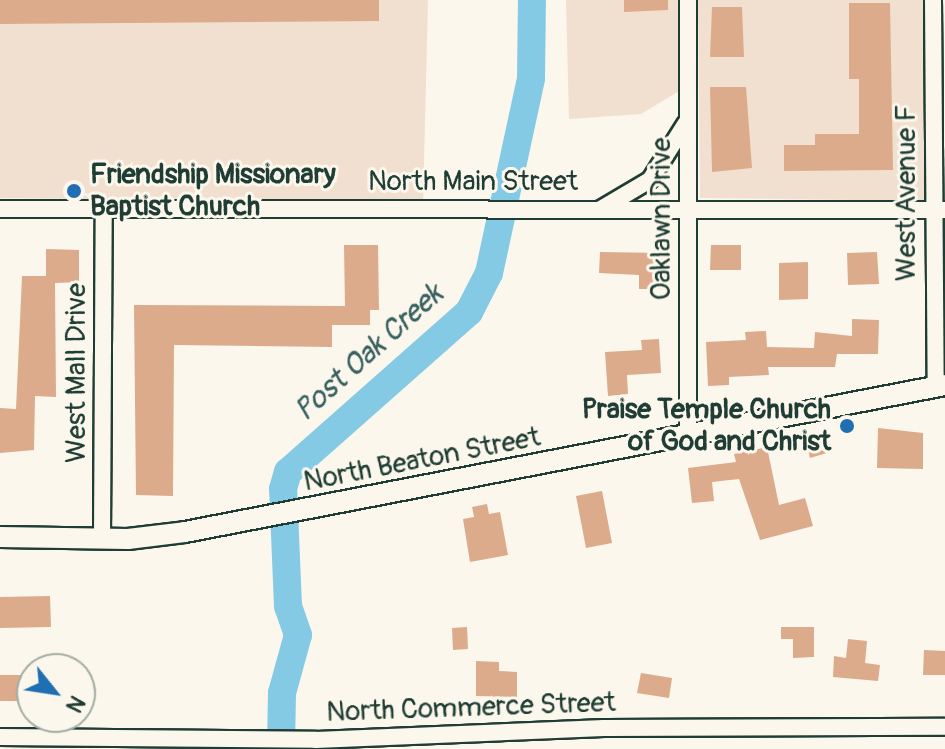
<!DOCTYPE html>
<html>
<head>
<meta charset="utf-8">
<style>
  body { margin:0 }
  #map { position:relative; width:945px; height:749px; overflow:hidden; background:#fbf7ec; font-family:Pangolin,sans-serif }
  div>[style] { position:absolute }
  .built>* { inset:0; background:#f1e0cf }
  .river>* { height:28px; margin:-14px; padding:0 14px; transform-origin:14px; border-radius:14px; background:#84cae5 }
  .building>* { inset:0; background:#dbab8c }
  .roads { filter:drop-shadow(2px 0 #1f3d34) drop-shadow(-2px 0 #1f3d34) drop-shadow(0 2px #1f3d34) drop-shadow(0 -2px #1f3d34) }
  .minor>* { height:16px; margin:-8px; padding:0 8px; transform-origin:8px; border-radius:8px; background:#fbf7ec }
  .major>* { height:20px; margin:-10px; padding:0 10px; transform-origin:10px; border-radius:10px; background:#fbf7ec }
  .dots>* { width:22px; height:22px; translate:-50% -50%; box-sizing:border-box; border:4px solid #fbf7ec; border-radius:50% }
  span { translate:-50% -50%; white-space:nowrap; text-align:center; line-height:1.15; -webkit-text-stroke:6px #fbf7ec; paint-order:stroke }
  .poi-label { font-size:28px; color:#1f3d34; font-weight:700 }
  .left { translate:0 -50%; text-align:left }
  .right { translate:-100% -50%; text-align:right }
  .street-label { font-size:28px; color:#1f3d34 }
  .water-label { font-size:30px; color:#386060; font-style:italic }
  .north { position:absolute; left:16px; top:653px; width:80px; height:80px; box-sizing:border-box; background:#fbf7ec; border:2px solid #a3ada2; border-radius:50%; rotate:120deg; font-size:22px; font-weight:700; line-height:32px; text-align:center; color:#1f3d34 }
  .north::after { content:''; display:block; margin:auto; width:28px; height:36px; background:#1f6fb2; clip-path:polygon(50% 0,100% 100%,50% 72%,0 100%) }
</style>
</head>
<body>
<div id="map">
  <div class="built">
    <div style="clip-path:polygon(0 0,428px 0,423px 203px,0 198px)"></div>
    <div style="clip-path:polygon(566px 0,681px 0,681px 90px,641px 114px,569px 119px)"></div>
    <div style="clip-path:polygon(698px 0,927px 0,925px 201px,700px 198px)"></div>
  </div>
  <div class="river">
    <div style="left:281px;top:749px;width:56px;rotate:-89deg"></div>
    <div style="left:282px;top:693px;width:60px;rotate:-74.6deg"></div>
    <div style="left:298px;top:635px;width:31px;rotate:-109deg"></div>
    <div style="left:288px;top:606px;width:117px;rotate:-92.4deg"></div>
    <div style="left:283px;top:489px;width:18px;rotate:-74deg"></div>
    <div style="left:288px;top:472px;width:242px;rotate:-41.5deg"></div>
    <div style="left:469px;top:312px;width:44px;rotate:-62.9deg"></div>
    <div style="left:489px;top:273px;width:199px;rotate:-77.8deg"></div>
    <div style="left:531px;top:78px;width:78px;rotate:-89.3deg"></div>
  </div>
  <div class="building">
    <div style="clip-path:polygon(0 0,379px 0,379px 21px,0 24px)"></div>
    <div style="clip-path:polygon(624px 0,668px 0,668px 10px,624px 12px)"></div>
    <div style="clip-path:polygon(849px 3px,890px 3px,893px 170px,784px 171px,784px 145px,815px 145px,815px 134px,859px 134px,859px 79px,849px 79px)"></div>
    <div style="clip-path:polygon(712px 7px,742px 7px,744px 57px,710px 57px)"></div>
    <div style="clip-path:polygon(710px 87px,746px 87px,752px 168px,712px 172px)"></div>
    <div style="clip-path:polygon(344px 245px,378px 245px,379px 310px,370px 310px,370px 325px,332px 325px,332px 347px,174px 345px,173px 496px,136px 495px,134px 305px,345px 306px)"></div>
    <div style="clip-path:polygon(711px 245px,741px 245px,741px 270px,710px 270px)"></div>
    <div style="clip-path:polygon(46px 249px,79px 250px,79px 282px,55px 283px,56px 397px,35px 396px,34px 450px,0 453px,0 408px,16px 409px,22px 276px,46px 276px)"></div>
    <div style="clip-path:polygon(600px 252px,662px 253px,661px 289px,639px 289px,639px 275px,599px 273px)"></div>
    <div style="clip-path:polygon(877px 252px,879px 284px,848px 285px,847px 253px)"></div>
    <div style="clip-path:polygon(808px 262px,808px 299px,779px 300px,779px 263px)"></div>
    <div style="clip-path:polygon(852px 319px,879px 320px,878px 354px,837px 354px,835px 367px,768px 367px,769px 375px,729px 377px,729px 385px,708px 386px,706px 342px,746px 340px,745px 332px,766px 331px,767px 347px,814px 348px,815px 332px,852px 336px)"></div>
    <div style="clip-path:polygon(659px 339px,661px 373px,627px 375px,628px 394px,608px 396px,605px 352px,642px 350px,641px 340px)"></div>
    <div style="clip-path:polygon(878px 428px,923px 433px,923px 469px,877px 468px)"></div>
    <div style="clip-path:polygon(826px 440px,830px 452px,810px 458px,807px 445px)"></div>
    <div style="clip-path:polygon(767px 447px,779px 505px,805px 498px,813px 526px,760px 540px,739px 479px,712px 482px,714px 501px,692px 503px,688px 468px,736px 462px,734px 454px)"></div>
    <div style="clip-path:polygon(602px 491px,612px 543px,586px 548px,576px 496px)"></div>
    <div style="clip-path:polygon(487px 504px,489px 514px,500px 512px,508px 555px,470px 562px,463px 519px,474px 517px,472px 507px)"></div>
    <div style="clip-path:polygon(50px 596px,51px 627px,0 628px,0 597px)"></div>
    <div style="clip-path:polygon(467px 627px,468px 649px,453px 650px,452px 628px)"></div>
    <div style="clip-path:polygon(781px 627px,814px 627px,814px 657px,793px 658px,793px 639px,781px 639px)"></div>
    <div style="clip-path:polygon(848px 639px,867px 641px,865px 663px,880px 665px,878px 681px,833px 677px,834px 656px,846px 658px)"></div>
    <div style="clip-path:polygon(924px 650px,945px 651px,945px 675px,923px 675px)"></div>
    <div style="clip-path:polygon(476px 661px,499px 662px,499px 671px,517px 672px,517px 697px,476px 696px)"></div>
    <div style="clip-path:polygon(641px 673px,672px 678px,669px 698px,637px 693px)"></div>
    <div style="clip-path:polygon(0 675px,32px 675px,32px 701px,0 701px)"></div>
  </div>
  <div class="roads">
    <div class="minor">
      <div style="left:933px;top:0;width:386px;rotate:89.6deg"></div>
      <div style="left:0;top:209px;width:945px;rotate:0.06deg"></div>
      <div style="left:601px;top:209px;width:57px;rotate:-30.6deg"></div>
      <div style="left:650px;top:180px;width:67px;rotate:-57.7deg"></div>
      <div style="left:688px;top:438px;width:438px;rotate:-90deg"></div>
      <div style="left:102px;top:539px;width:332px;rotate:-89.7deg"></div>
      <div style="left:0;top:737px;width:316px;rotate:0.5deg"></div>
      <div style="left:316px;top:740px;width:288px;rotate:-2.4deg"></div>
      <div style="left:604px;top:728px;width:341px;rotate:-0.2deg"></div>
    </div>
    <div class="major">
      <div style="left:0;top:537px;width:128px;rotate:0.9deg"></div>
      <div style="left:128px;top:539px;width:57px;rotate:-7deg"></div>
      <div style="left:185px;top:532px;width:774px;rotate:-10.95deg"></div>
    </div>
  </div>
  <div class="dots">
    <div style="left:74px;top:191px;background:#1f6fb2"></div>
    <div style="left:847px;top:426px;background:#1f6fb2"></div>
  </div>
  <div class="poi-label">
    <span class="left" style="left:90px;top:191px">Friendship Missionary<br>Baptist Church</span>
    <span class="right" style="left:831px;top:426px">Praise Temple Church<br>of God and Christ</span>
  </div>
  <div class="street-label">
    <span style="left:473px;top:182px">North Main Street</span>
    <span style="left:907px;top:193px;rotate:-90deg">West Avenue F</span>
    <span style="left:662px;top:219px;rotate:-90deg">Oaklawn Drive</span>
    <span style="left:77px;top:373px;rotate:-90deg">West Mall Drive</span>
    <span style="left:422px;top:460px;rotate:-11deg">North Beaton Street</span>
    <span style="left:471px;top:708px;rotate:-2deg">North Commerce Street</span>
  </div>
  <div class="water-label">
    <span style="left:369px;top:353px;rotate:-42deg">Post Oak Creek</span>
  </div>
  <div class="north">N</div>
</div>
</body>
</html>
